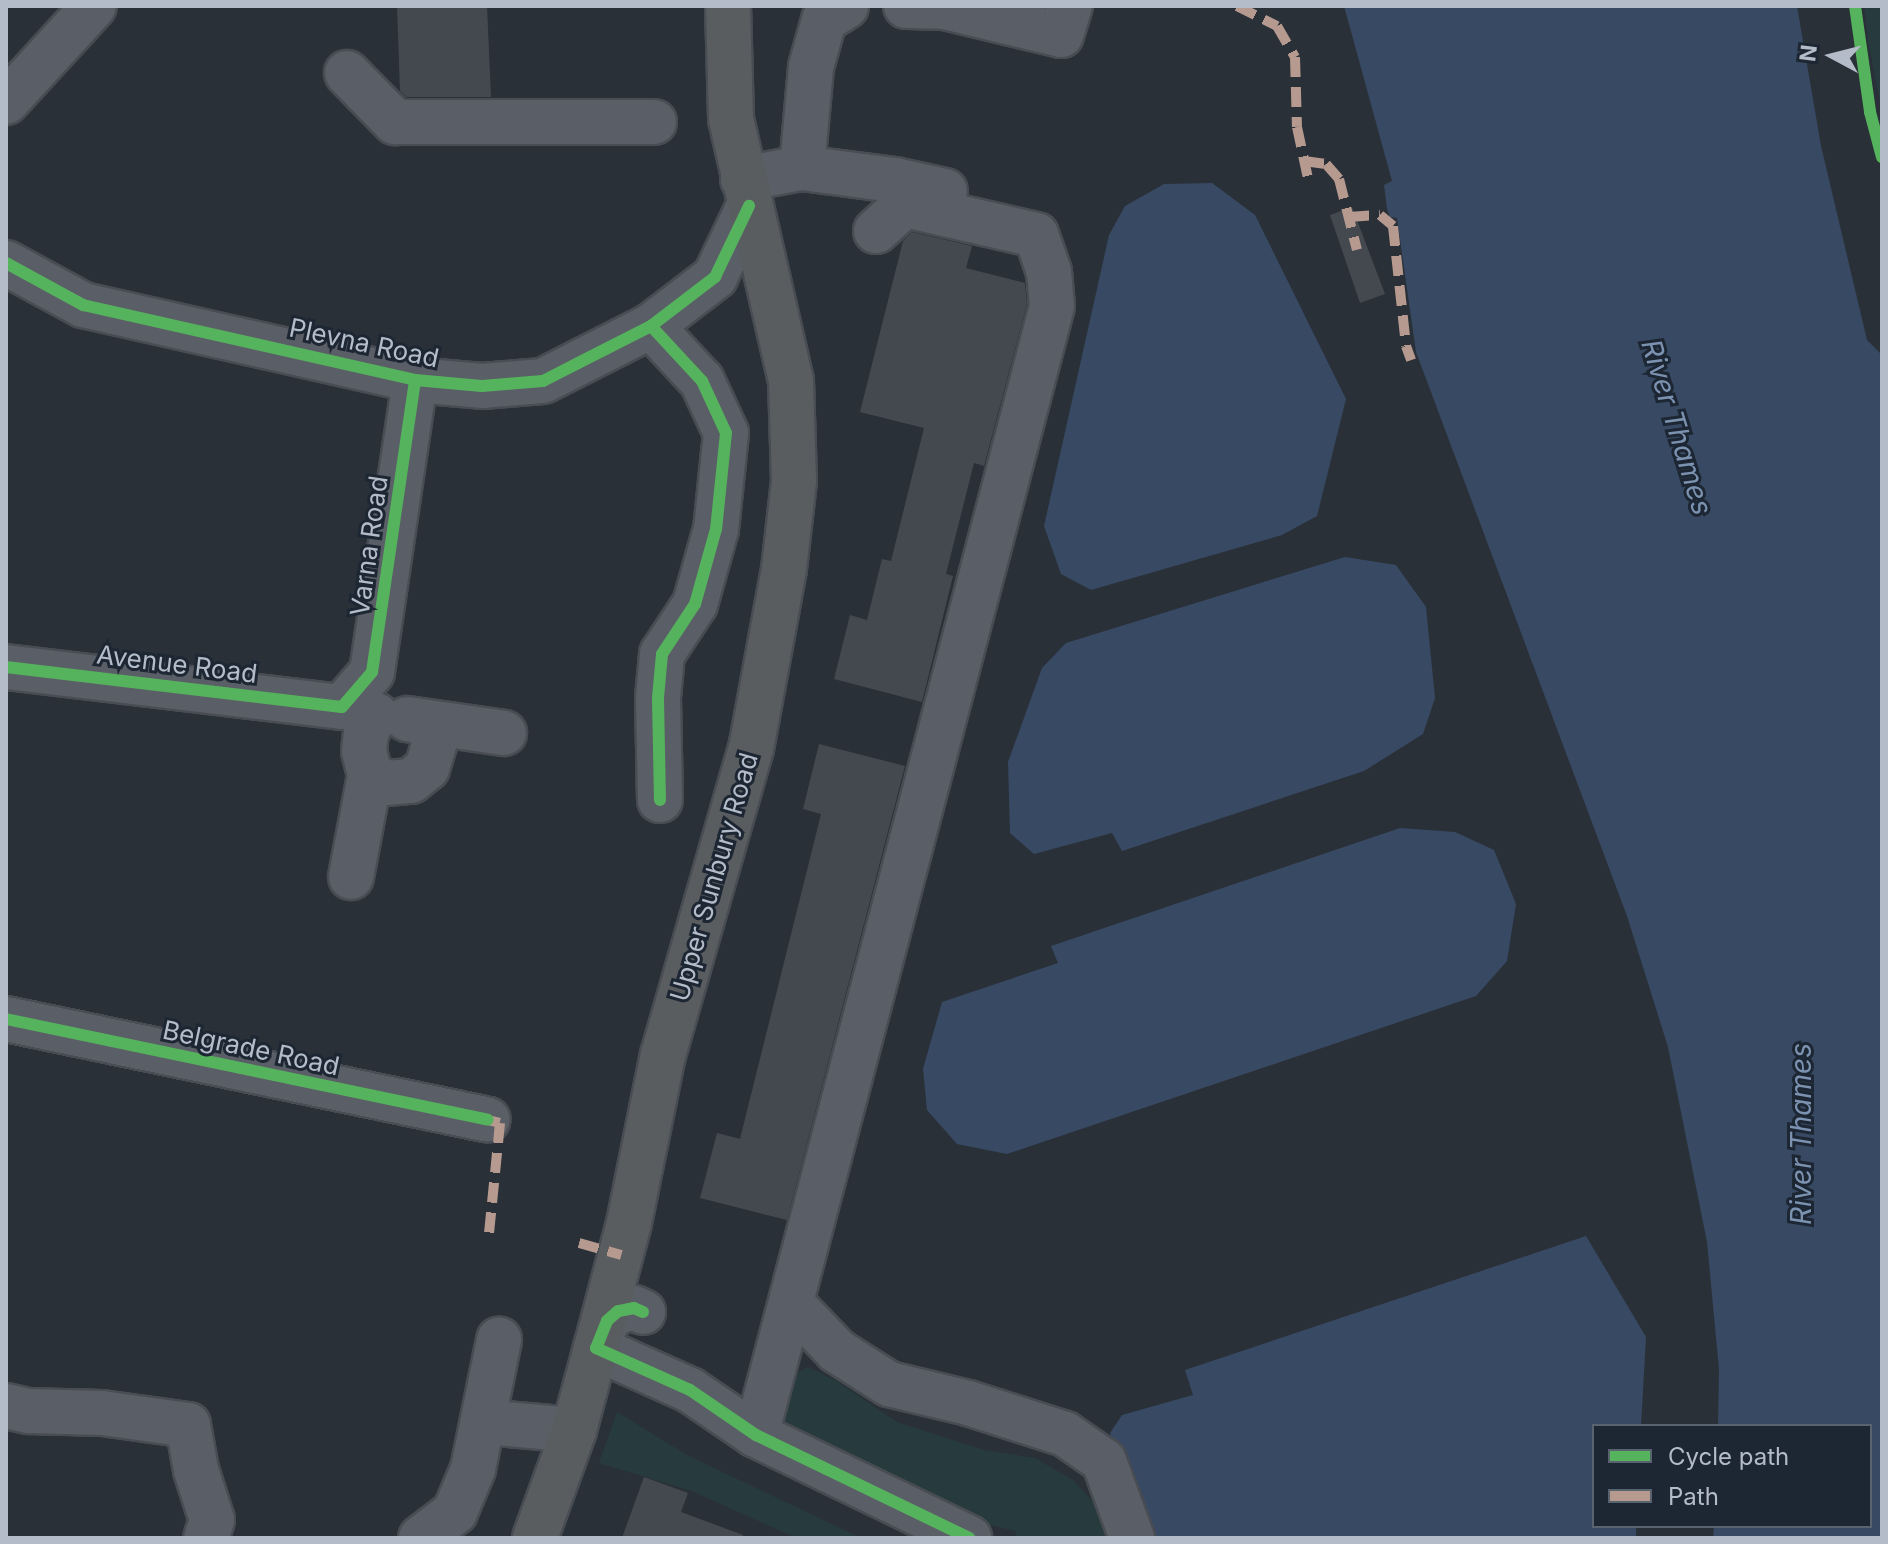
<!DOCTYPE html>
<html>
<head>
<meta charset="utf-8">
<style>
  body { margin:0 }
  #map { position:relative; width:1888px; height:1544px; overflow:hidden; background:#2a3038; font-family:Inter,sans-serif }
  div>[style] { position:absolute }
  .green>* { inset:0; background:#273a3e }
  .water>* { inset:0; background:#384963 }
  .building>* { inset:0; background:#444950 }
  .roads { filter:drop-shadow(2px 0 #484c53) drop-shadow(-2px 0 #484c53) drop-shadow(0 2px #484c53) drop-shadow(0 -2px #484c53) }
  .minor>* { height:44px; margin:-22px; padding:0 22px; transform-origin:22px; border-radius:22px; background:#5a5e66 }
  .highway>* { height:44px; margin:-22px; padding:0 22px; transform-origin:22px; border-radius:22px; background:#5a5d60 }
  .quiet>* { height:10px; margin-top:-5px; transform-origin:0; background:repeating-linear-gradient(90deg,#b69a8f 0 20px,transparent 0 30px) }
  .cycleway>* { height:12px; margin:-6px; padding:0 6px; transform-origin:6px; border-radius:6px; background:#56b35d }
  span { translate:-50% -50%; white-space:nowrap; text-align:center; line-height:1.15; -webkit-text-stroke:6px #1d2633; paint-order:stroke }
  .street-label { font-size:26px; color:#b4bcc9 }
  .water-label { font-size:28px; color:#7c92b1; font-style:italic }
  .frame { position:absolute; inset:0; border:8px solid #b4bcc9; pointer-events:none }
  .legend { position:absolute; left:1592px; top:1424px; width:280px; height:104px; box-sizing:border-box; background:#1d2633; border:2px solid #59626f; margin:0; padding:10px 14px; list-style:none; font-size:24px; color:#b4bcc9 }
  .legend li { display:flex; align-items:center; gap:16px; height:40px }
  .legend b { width:40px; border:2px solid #59626f }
  .north { position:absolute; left:1792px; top:16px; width:80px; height:80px; -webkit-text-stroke:6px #1d2633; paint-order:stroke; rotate:277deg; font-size:22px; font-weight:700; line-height:32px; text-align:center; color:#b4bcc9 }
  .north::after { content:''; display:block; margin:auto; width:28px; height:36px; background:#b4bcc9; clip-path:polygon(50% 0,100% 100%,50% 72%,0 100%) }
</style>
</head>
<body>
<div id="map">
  <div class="green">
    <div style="clip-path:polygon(1864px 6px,1882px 6px,1882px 113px,1868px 40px)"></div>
    <div style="clip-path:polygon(808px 1367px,835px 1380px,897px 1422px,984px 1450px,1035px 1458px,1073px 1480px,1096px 1505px,1107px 1538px,1017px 1538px,1015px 1531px,986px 1524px,980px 1527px,912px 1498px,897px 1477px,822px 1453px,782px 1426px,774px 1404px,788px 1378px)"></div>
    <div style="clip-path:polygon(617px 1412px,687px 1455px,861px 1538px,796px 1538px,692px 1491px,599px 1463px)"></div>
  </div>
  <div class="water">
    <div style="clip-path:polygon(1344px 6px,1797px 6px,1821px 146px,1867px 340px,1882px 355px,1882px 1538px,1713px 1538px,1714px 1526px,1870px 1526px,1870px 1426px,1718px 1426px,1719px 1369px,1707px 1242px,1668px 1047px,1627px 916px,1416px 352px,1397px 218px,1390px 217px,1387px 209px,1384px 185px,1392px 181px)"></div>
    <div style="clip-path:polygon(1212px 183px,1255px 215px,1346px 399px,1317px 516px,1282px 535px,1091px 590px,1061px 574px,1044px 526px,1109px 235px,1125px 206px,1164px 184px)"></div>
    <div style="clip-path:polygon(1345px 557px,1396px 565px,1426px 607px,1435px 698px,1423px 734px,1364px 771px,1122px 851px,1112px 833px,1034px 854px,1010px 833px,1008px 762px,1042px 668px,1066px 643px)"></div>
    <div style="clip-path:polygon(1400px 828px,1455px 832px,1494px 850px,1516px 904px,1507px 961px,1476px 996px,1007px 1154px,957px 1144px,927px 1110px,923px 1069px,942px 1002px,1058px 963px,1051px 946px)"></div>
    <div style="clip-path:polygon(1586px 1236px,1646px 1337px,1641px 1426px,1594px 1426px,1594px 1526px,1636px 1526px,1636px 1538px,1149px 1538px,1110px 1433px,1122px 1415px,1193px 1395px,1185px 1370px)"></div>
  </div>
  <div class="building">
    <div style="clip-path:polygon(397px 6px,487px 6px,491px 97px,406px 97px,400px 91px)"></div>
    <div style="clip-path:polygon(1352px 207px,1385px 294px,1360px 303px,1330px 215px)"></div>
    <div style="clip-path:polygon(912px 232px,972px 246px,966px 268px,1025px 283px,1027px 304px,984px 466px,974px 463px,946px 574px,953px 576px,922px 702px,834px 679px,850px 615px,867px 620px,882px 559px,891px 561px,924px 428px,860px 412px,903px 241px)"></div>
    <div style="clip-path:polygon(819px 744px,905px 766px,787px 1220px,700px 1198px,717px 1133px,740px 1139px,821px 814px,803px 809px)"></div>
    <div style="clip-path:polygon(644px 1477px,688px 1493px,681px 1512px,743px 1535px,743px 1538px,622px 1538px)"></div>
  </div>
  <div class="roads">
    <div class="minor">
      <div style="left:906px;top:6px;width:39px;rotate:1deg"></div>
      <div style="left:945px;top:7px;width:119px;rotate:13.6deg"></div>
      <div style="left:1061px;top:35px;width:30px;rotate:-73deg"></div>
      <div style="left:347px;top:73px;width:69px;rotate:45.6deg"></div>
      <div style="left:395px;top:122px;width:259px"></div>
      <div style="left:6px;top:102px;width:130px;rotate:-47.5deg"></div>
      <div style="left:802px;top:168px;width:94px;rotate:7.4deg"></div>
      <div style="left:895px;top:180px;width:51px;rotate:12.4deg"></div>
      <div style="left:743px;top:179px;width:60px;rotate:-10.6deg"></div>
      <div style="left:802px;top:168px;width:101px;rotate:-84.9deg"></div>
      <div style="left:811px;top:67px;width:49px;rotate:-74.5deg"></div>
      <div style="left:824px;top:20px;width:26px;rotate:-32deg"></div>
      <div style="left:6px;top:263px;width:88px;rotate:28.6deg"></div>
      <div style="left:83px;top:305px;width:340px;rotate:12.7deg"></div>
      <div style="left:415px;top:380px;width:67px;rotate:5.1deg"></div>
      <div style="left:482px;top:386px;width:61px;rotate:-4.7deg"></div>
      <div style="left:543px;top:381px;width:121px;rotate:-27deg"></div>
      <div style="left:651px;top:326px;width:81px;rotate:-37.4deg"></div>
      <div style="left:715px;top:277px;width:79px;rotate:-64.4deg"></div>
      <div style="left:651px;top:326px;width:75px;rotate:47.2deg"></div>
      <div style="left:702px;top:381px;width:57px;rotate:65.2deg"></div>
      <div style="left:726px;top:433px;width:97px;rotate:95.9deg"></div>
      <div style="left:716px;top:529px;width:78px;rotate:105.6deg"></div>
      <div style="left:695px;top:604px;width:60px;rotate:123.4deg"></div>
      <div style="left:662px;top:654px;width:44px;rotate:95.2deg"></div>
      <div style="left:658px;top:698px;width:102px;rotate:88.9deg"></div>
      <div style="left:6px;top:667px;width:338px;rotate:6.8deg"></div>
      <div style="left:342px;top:707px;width:46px;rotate:-49.4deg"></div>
      <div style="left:372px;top:672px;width:295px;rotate:-81.6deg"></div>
      <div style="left:376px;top:715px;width:20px;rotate:120deg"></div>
      <div style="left:366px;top:732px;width:19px;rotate:96deg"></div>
      <div style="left:364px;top:751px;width:25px;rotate:76deg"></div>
      <div style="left:370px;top:775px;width:19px;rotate:25deg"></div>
      <div style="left:387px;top:783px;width:24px;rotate:-5deg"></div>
      <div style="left:411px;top:781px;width:21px;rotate:-39deg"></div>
      <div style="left:427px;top:768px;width:30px;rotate:-73deg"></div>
      <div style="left:436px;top:739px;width:21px;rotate:-127deg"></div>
      <div style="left:407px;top:719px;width:98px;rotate:8.2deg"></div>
      <div style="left:351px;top:877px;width:104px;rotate:-79.4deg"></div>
      <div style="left:6px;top:1019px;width:492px;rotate:11.8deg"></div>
      <div style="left:791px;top:1303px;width:66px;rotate:46.2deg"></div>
      <div style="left:837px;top:1351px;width:62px;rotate:32.4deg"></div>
      <div style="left:889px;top:1384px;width:81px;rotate:13.5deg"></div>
      <div style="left:968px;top:1403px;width:102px;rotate:17.7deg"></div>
      <div style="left:1065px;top:1434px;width:47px;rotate:34.7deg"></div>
      <div style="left:1104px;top:1461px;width:82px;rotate:70deg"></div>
      <div style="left:643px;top:1312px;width:10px;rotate:-156deg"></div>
      <div style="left:634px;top:1308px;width:16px;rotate:169deg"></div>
      <div style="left:618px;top:1311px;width:15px;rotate:138deg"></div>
      <div style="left:607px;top:1321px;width:29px;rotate:112deg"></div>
      <div style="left:596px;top:1348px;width:103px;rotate:24.1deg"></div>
      <div style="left:690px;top:1390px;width:80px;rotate:34.3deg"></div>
      <div style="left:756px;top:1435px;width:237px;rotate:25.8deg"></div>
      <div style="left:6px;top:1406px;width:23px;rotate:13deg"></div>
      <div style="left:28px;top:1411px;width:74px;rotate:1.5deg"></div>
      <div style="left:102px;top:1413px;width:87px;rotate:7.9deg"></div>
      <div style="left:188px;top:1425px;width:46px;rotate:79.9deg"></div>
      <div style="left:196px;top:1470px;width:52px;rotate:72.3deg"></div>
      <div style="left:212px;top:1520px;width:19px;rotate:108deg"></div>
      <div style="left:485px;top:1422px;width:89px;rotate:5.1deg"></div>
      <div style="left:756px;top:1435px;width:1167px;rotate:-75.31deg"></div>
      <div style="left:1052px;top:306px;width:34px;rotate:-95deg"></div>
      <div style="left:1049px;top:272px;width:39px;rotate:-109deg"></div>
      <div style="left:1036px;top:235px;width:134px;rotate:-167.1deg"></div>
      <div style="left:905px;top:205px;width:39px;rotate:138deg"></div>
      <div style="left:421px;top:1538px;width:43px;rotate:-37.4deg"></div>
      <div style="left:455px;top:1512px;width:47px;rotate:-67.3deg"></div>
      <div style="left:473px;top:1469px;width:132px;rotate:-78.6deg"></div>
    </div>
    <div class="highway">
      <div style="left:535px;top:1538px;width:115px;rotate:-70.1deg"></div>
      <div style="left:574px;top:1430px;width:85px;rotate:-75deg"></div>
      <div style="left:596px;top:1348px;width:129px;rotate:-75.2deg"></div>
      <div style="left:629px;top:1223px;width:171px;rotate:-78.6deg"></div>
      <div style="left:663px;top:1055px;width:318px;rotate:-74deg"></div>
      <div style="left:751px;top:749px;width:183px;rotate:-79.6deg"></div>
      <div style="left:784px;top:569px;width:89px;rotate:-83.5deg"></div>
      <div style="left:794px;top:481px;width:100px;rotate:-91.7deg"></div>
      <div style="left:791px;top:381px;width:269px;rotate:-102.9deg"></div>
      <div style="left:731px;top:119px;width:113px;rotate:-91.5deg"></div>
    </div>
  </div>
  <div class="quiet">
    <div style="left:1237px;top:6px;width:45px;rotate:26.6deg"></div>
    <div style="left:1277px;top:26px;width:36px;rotate:60deg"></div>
    <div style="left:1295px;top:57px;width:70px;rotate:88.4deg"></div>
    <div style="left:1297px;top:127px;width:57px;rotate:77.9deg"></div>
    <div style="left:1304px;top:161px;width:22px;rotate:8deg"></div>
    <div style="left:1326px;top:164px;width:20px;rotate:49deg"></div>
    <div style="left:1339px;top:179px;width:73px;rotate:75.8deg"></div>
    <div style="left:1349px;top:217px;width:31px;rotate:-4deg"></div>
    <div style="left:1380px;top:215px;width:17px;rotate:40deg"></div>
    <div style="left:1393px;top:226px;width:121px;rotate:83.8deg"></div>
    <div style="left:1406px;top:346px;width:15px;rotate:70deg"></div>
    <div style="left:488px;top:1120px;width:12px;rotate:14deg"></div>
    <div style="left:500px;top:1123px;width:112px;rotate:95.7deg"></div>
    <div style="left:579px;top:1243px;width:44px;rotate:15.9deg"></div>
  </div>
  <div class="cycleway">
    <div style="left:1855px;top:6px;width:107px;rotate:81.9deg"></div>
    <div style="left:1870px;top:112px;width:47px;rotate:75.1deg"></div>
    <div style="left:6px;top:263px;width:88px;rotate:28.6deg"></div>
    <div style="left:83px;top:305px;width:340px;rotate:12.7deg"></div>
    <div style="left:415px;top:380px;width:67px;rotate:5.1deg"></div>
    <div style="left:482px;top:386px;width:61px;rotate:-4.7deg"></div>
    <div style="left:543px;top:381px;width:121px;rotate:-27deg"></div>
    <div style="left:651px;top:326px;width:81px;rotate:-37.4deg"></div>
    <div style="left:715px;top:277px;width:79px;rotate:-64.4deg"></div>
    <div style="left:651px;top:326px;width:75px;rotate:47.2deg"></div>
    <div style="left:702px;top:381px;width:57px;rotate:65.2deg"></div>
    <div style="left:726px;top:433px;width:97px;rotate:95.9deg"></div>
    <div style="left:716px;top:529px;width:78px;rotate:105.6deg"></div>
    <div style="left:695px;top:604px;width:60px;rotate:123.4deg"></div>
    <div style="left:662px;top:654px;width:44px;rotate:95.2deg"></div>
    <div style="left:658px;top:698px;width:102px;rotate:88.9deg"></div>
    <div style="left:6px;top:667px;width:338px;rotate:6.8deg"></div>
    <div style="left:342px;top:707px;width:46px;rotate:-49.4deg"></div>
    <div style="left:372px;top:672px;width:295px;rotate:-81.6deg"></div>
    <div style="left:6px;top:1019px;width:492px;rotate:11.8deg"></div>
    <div style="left:643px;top:1312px;width:10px;rotate:-156deg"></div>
    <div style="left:634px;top:1308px;width:16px;rotate:169deg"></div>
    <div style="left:618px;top:1311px;width:15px;rotate:138deg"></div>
    <div style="left:607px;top:1321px;width:29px;rotate:112deg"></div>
    <div style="left:596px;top:1348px;width:103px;rotate:24.1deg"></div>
    <div style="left:690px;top:1390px;width:80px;rotate:34.3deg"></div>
    <div style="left:756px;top:1435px;width:237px;rotate:25.8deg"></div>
  </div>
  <div class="street-label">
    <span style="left:364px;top:343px;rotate:12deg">Plevna Road</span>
    <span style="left:369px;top:546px;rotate:-82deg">Varna Road</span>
    <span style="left:177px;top:664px;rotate:7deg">Avenue Road</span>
    <span style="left:714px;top:877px;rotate:-74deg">Upper Sunbury Road</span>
    <span style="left:251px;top:1048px;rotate:12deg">Belgrade Road</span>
  </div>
  <div class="water-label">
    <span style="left:1677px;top:427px;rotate:73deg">River Thames</span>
    <span style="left:1801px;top:1134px;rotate:-90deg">River Thames</span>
  </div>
  <div class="frame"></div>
  <ul class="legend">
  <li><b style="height:10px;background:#56b35d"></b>Cycle path</li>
  <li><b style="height:10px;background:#b69a8f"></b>Path</li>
  </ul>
  <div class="north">N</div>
</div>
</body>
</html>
